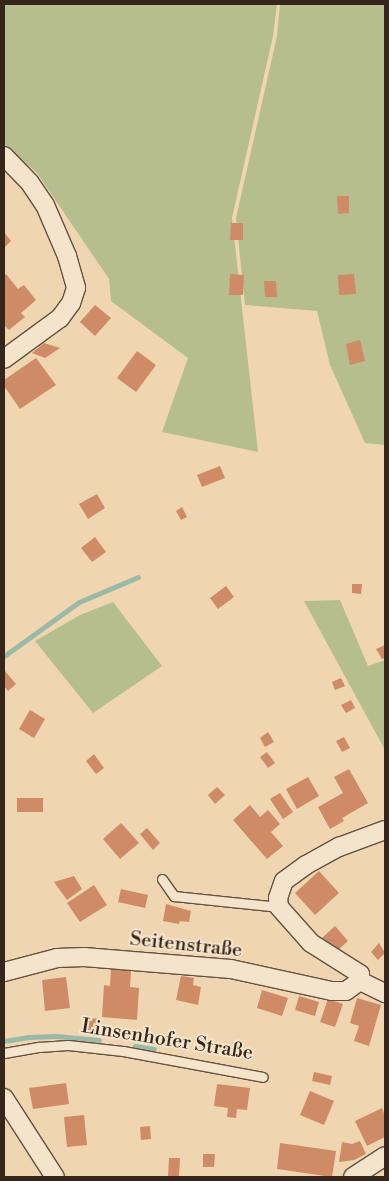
<!DOCTYPE html>
<html>
<head>
<meta charset="utf-8">
<style>
  body { margin:0 }
  #map { position:relative; width:389px; height:1181px; overflow:hidden; background:#efd6b1; font-family:"Libre Bodoni",serif }
  div>[style] { position:absolute }
  .green>* { inset:0; background:#b7be8d }
  .stream>* { height:5px; margin:-2.5px; padding:0 2.5px; transform-origin:2.5px; border-radius:2.5px; background:#9bbaa6 }
  .building>* { inset:0; background:#cf8b66 }
  .roads { filter:drop-shadow(1px 0 #645140) drop-shadow(-1px 0 #645140) drop-shadow(0 1px #645140) drop-shadow(0 -1px #645140) }
  .lane>* { height:9px; margin:-4.5px; padding:0 4.5px; transform-origin:4.5px; border-radius:4.5px; background:#f5e4cc }
  .street>* { height:18px; margin:-9px; padding:0 9px; transform-origin:9px; border-radius:9px; background:#f5e4cc }
  span { translate:-50% -50%; white-space:nowrap; text-align:center; line-height:1.15; -webkit-text-stroke:4px #f5e4cc; paint-order:stroke }
  .street-label { font-size:20px; color:#35251a }
  .frame { position:absolute; inset:0; border:5px solid #35251a; pointer-events:none }
</style>
</head>
<body>
<div id="map">
  <div class="green">
    <div style="clip-path:polygon(4px 4px,277px 4px,273px 36px,232px 218px,258px 452px,162px 432px,188px 358px,111px 301px,109px 279px,37px 173px,4px 144px)"></div>
    <div style="clip-path:polygon(280px 4px,385px 4px,385px 445px,365px 443px,330px 365px,317px 311px,245px 305px,236px 218px,277px 36px)"></div>
    <div style="clip-path:polygon(340px 600px,368px 666px,385px 660px,385px 750px,304px 601px)"></div>
    <div style="clip-path:polygon(113px 602px,162px 666px,93px 713px,35px 641px,80px 615px)"></div>
  </div>
  <div class="stream">
    <div style="left:4px;top:656px;width:92px;rotate:-35.8deg"></div>
    <div style="left:79px;top:602px;width:64px;rotate:-23deg"></div>
    <div style="left:4px;top:1041px;width:25px;rotate:-9deg"></div>
    <div style="left:29px;top:1037px;width:27px;rotate:-2deg"></div>
    <div style="left:56px;top:1036px;width:43px;rotate:5.3deg"></div>
    <div style="left:135px;top:1046px;width:19px;rotate:9deg"></div>
  </div>
  <div class="building">
    <div style="clip-path:polygon(337px 196px,349px 196px,349px 213px,338px 214px)"></div>
    <div style="clip-path:polygon(231px 223px,243px 223px,243px 240px,230px 240px)"></div>
    <div style="clip-path:polygon(4px 232px,11px 241px,4px 248px)"></div>
    <div style="clip-path:polygon(6px 274px,18px 289px,24px 285px,36px 300px,21px 313px,25px 317px,9px 330px,4px 325px,4px 276px)"></div>
    <div style="clip-path:polygon(230px 274px,244px 275px,243px 295px,229px 295px)"></div>
    <div style="clip-path:polygon(354px 274px,356px 294px,339px 295px,338px 275px)"></div>
    <div style="clip-path:polygon(264px 281px,276px 281px,277px 297px,265px 297px)"></div>
    <div style="clip-path:polygon(95px 305px,111px 318px,95px 336px,80px 322px)"></div>
    <div style="clip-path:polygon(360px 340px,365px 361px,350px 365px,346px 344px)"></div>
    <div style="clip-path:polygon(44px 343px,60px 348px,45px 358px,32px 353px)"></div>
    <div style="clip-path:polygon(137px 351px,156px 365px,136px 392px,117px 378px)"></div>
    <div style="clip-path:polygon(36px 358px,56px 385px,20px 409px,4px 386px,4px 380px)"></div>
    <div style="clip-path:polygon(220px 466px,225px 478px,202px 487px,197px 475px)"></div>
    <div style="clip-path:polygon(97px 494px,105px 508px,88px 519px,79px 504px)"></div>
    <div style="clip-path:polygon(182px 507px,187px 517px,181px 520px,176px 511px)"></div>
    <div style="clip-path:polygon(95px 537px,106px 552px,92px 562px,81px 548px)"></div>
    <div style="clip-path:polygon(352px 584px,362px 584px,361px 594px,352px 593px)"></div>
    <div style="clip-path:polygon(226px 586px,234px 597px,218px 609px,210px 598px)"></div>
    <div style="clip-path:polygon(385px 645px,385px 658px,382px 659px,376px 649px)"></div>
    <div style="clip-path:polygon(5px 671px,16px 684px,8px 691px,4px 686px)"></div>
    <div style="clip-path:polygon(341px 678px,345px 686px,335px 690px,332px 682px)"></div>
    <div style="clip-path:polygon(351px 700px,355px 708px,346px 713px,341px 705px)"></div>
    <div style="clip-path:polygon(30px 710px,45px 719px,34px 738px,19px 729px)"></div>
    <div style="clip-path:polygon(268px 732px,274px 742px,265px 747px,260px 738px)"></div>
    <div style="clip-path:polygon(344px 737px,350px 748px,342px 752px,336px 741px)"></div>
    <div style="clip-path:polygon(267px 752px,275px 763px,268px 768px,260px 757px)"></div>
    <div style="clip-path:polygon(94px 754px,104px 768px,96px 774px,86px 761px)"></div>
    <div style="clip-path:polygon(349px 769px,368px 803px,342px 818px,344px 821px,330px 829px,318px 807px,343px 793px,334px 777px)"></div>
    <div style="clip-path:polygon(308px 777px,319px 796px,297px 809px,286px 789px)"></div>
    <div style="clip-path:polygon(217px 787px,225px 795px,215px 804px,208px 795px)"></div>
    <div style="clip-path:polygon(280px 793px,293px 812px,283px 819px,270px 799px)"></div>
    <div style="clip-path:polygon(17px 798px,43px 798px,43px 812px,17px 812px)"></div>
    <div style="clip-path:polygon(250px 805px,260px 817px,268px 810px,280px 824px,271px 832px,283px 846px,267px 859px,233px 820px)"></div>
    <div style="clip-path:polygon(121px 823px,139px 843px,120px 859px,103px 839px)"></div>
    <div style="clip-path:polygon(147px 828px,160px 843px,153px 850px,140px 834px)"></div>
    <div style="clip-path:polygon(319px 871px,339px 893px,315px 915px,295px 893px)"></div>
    <div style="clip-path:polygon(74px 876px,82px 889px,67px 900px,54px 882px)"></div>
    <div style="clip-path:polygon(94px 885px,107px 905px,80px 922px,67px 903px)"></div>
    <div style="clip-path:polygon(121px 889px,148px 895px,145px 908px,118px 902px)"></div>
    <div style="clip-path:polygon(166px 904px,191px 911px,189px 922px,180px 921px,179px 924px,163px 921px)"></div>
    <div style="clip-path:polygon(335px 926px,348px 941px,335px 953px,322px 938px)"></div>
    <div style="clip-path:polygon(379px 943px,385px 953px,378px 960px,371px 952px)"></div>
    <div style="clip-path:polygon(111px 969px,131px 971px,130px 987px,139px 988px,137px 1020px,102px 1017px,104px 985px,110px 986px)"></div>
    <div style="clip-path:polygon(181px 976px,194px 978px,193px 985px,201px 987px,198px 1005px,176px 1000px)"></div>
    <div style="clip-path:polygon(66px 977px,70px 1008px,45px 1011px,42px 980px)"></div>
    <div style="clip-path:polygon(262px 990px,288px 998px,282px 1016px,257px 1008px)"></div>
    <div style="clip-path:polygon(299px 996px,319px 1002px,315px 1016px,295px 1010px)"></div>
    <div style="clip-path:polygon(357px 998px,381px 1005px,369px 1046px,354px 1041px,359px 1026px,350px 1023px)"></div>
    <div style="clip-path:polygon(328px 999px,343px 1004px,335px 1027px,320px 1022px)"></div>
    <div style="clip-path:polygon(88px 1018px,101px 1019px,100px 1030px,87px 1030px)"></div>
    <div style="clip-path:polygon(314px 1072px,332px 1076px,330px 1085px,312px 1081px)"></div>
    <div style="clip-path:polygon(66px 1083px,69px 1104px,33px 1109px,29px 1088px)"></div>
    <div style="clip-path:polygon(217px 1084px,250px 1088px,247px 1110px,237px 1109px,236px 1118px,227px 1117px,228px 1108px,214px 1106px)"></div>
    <div style="clip-path:polygon(310px 1091px,334px 1101px,324px 1125px,300px 1115px)"></div>
    <div style="clip-path:polygon(382px 1108px,385px 1116px,385px 1137px,367px 1146px,355px 1121px)"></div>
    <div style="clip-path:polygon(84px 1115px,87px 1145px,67px 1147px,64px 1117px)"></div>
    <div style="clip-path:polygon(150px 1126px,151px 1139px,141px 1140px,140px 1127px)"></div>
    <div style="clip-path:polygon(360px 1141px,366px 1154px,354px 1160px,339px 1162px,342px 1142px,352px 1144px)"></div>
    <div style="clip-path:polygon(280px 1143px,336px 1151px,332px 1177px,277px 1169px)"></div>
    <div style="clip-path:polygon(203px 1154px,215px 1154px,214px 1167px,203px 1167px)"></div>
    <div style="clip-path:polygon(169px 1158px,180px 1158px,179px 1177px,168px 1177px)"></div>
  </div>
  <div class="roads">
    <div class="lane">
      <div style="left:162px;top:879px;width:21px;rotate:55deg"></div>
      <div style="left:174px;top:896px;width:106px;rotate:6deg"></div>
      <div style="left:4px;top:1053px;width:36px;rotate:-10deg"></div>
      <div style="left:39px;top:1047px;width:29px;rotate:-4deg"></div>
      <div style="left:68px;top:1045px;width:55px;rotate:6.2deg"></div>
      <div style="left:123px;top:1051px;width:142px;rotate:10.5deg"></div>
    </div>
    <div class="street">
      <div style="left:4px;top:156px;width:37px;rotate:46deg"></div>
      <div style="left:30px;top:183px;width:27px;rotate:56deg"></div>
      <div style="left:45px;top:205px;width:56px;rotate:66.7deg"></div>
      <div style="left:67px;top:256px;width:33px;rotate:74deg"></div>
      <div style="left:76px;top:288px;width:16px;rotate:108deg"></div>
      <div style="left:71px;top:303px;width:19px;rotate:126deg"></div>
      <div style="left:60px;top:318px;width:69px;rotate:143.8deg"></div>
      <div style="left:4px;top:972px;width:55px;rotate:-14.8deg"></div>
      <div style="left:57px;top:958px;width:27px;rotate:-2deg"></div>
      <div style="left:84px;top:957px;width:147px;rotate:4.7deg"></div>
      <div style="left:231px;top:969px;width:103px;rotate:12.3deg"></div>
      <div style="left:332px;top:991px;width:14px"></div>
      <div style="left:346px;top:991px;width:17px;rotate:-36deg"></div>
      <div style="left:360px;top:981px;width:28px;rotate:26deg"></div>
      <div style="left:360px;top:981px;width:7px;rotate:-90deg"></div>
      <div style="left:360px;top:974px;width:58px;rotate:-147.7deg"></div>
      <div style="left:311px;top:943px;width:48px;rotate:-131.6deg"></div>
      <div style="left:279px;top:907px;width:9px;rotate:-96deg"></div>
      <div style="left:278px;top:898px;width:18px;rotate:-71deg"></div>
      <div style="left:284px;top:881px;width:27px;rotate:-36deg"></div>
      <div style="left:306px;top:865px;width:38px;rotate:-29deg"></div>
      <div style="left:339px;top:847px;width:49px;rotate:-20.3deg"></div>
      <div style="left:4px;top:1098px;width:94px;rotate:57.2deg"></div>
      <div style="left:353px;top:1177px;width:38px;rotate:-33deg"></div>
    </div>
  </div>
  <div class="street-label">
    <span style="left:186px;top:945px;rotate:6deg">Seitenstraße</span>
    <span style="left:167px;top:1040px;rotate:9deg">Linsenhofer Straße</span>
  </div>
  <div class="frame"></div>
</div>
</body>
</html>
